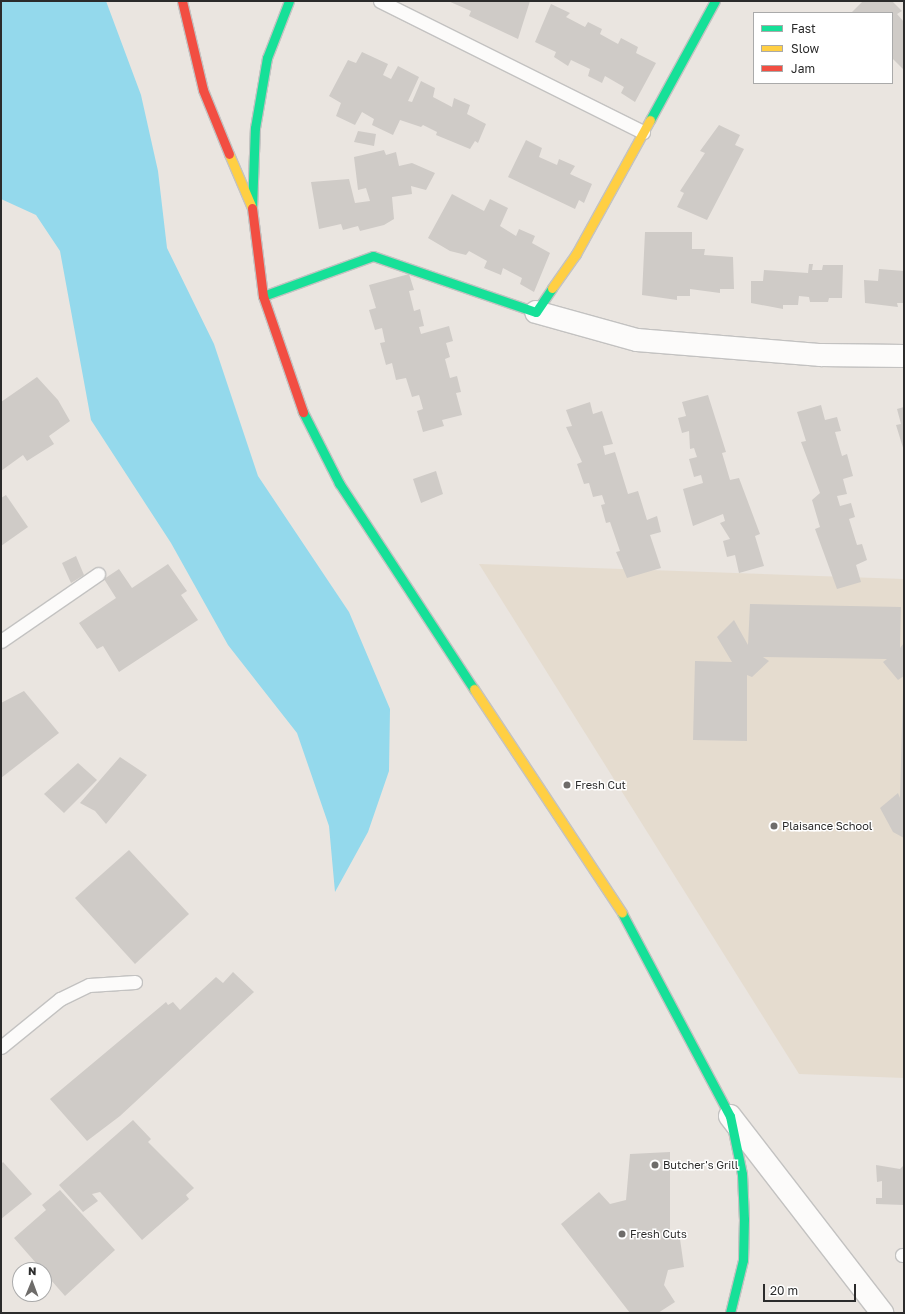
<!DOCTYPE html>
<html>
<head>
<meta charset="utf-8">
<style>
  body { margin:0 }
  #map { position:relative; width:905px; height:1314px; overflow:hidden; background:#eae5e0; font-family:"Golos Text",sans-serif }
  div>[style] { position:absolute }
  .education>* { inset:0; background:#e5dccf }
  .water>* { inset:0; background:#94d9ec }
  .building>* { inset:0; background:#cfcbc7 }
  .roads { filter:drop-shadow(1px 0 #c3c2c1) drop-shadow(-1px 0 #c3c2c1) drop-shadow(0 1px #c3c2c1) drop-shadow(0 -1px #c3c2c1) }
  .lane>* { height:13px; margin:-6.5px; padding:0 6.5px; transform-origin:6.5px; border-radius:6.5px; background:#fcfbfa }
  .street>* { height:22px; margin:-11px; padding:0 11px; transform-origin:11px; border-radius:11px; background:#fcfbfa }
  .fast>* { height:9px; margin:-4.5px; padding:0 4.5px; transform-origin:4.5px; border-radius:4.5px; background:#16e098 }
  .slow>* { height:9px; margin:-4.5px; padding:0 4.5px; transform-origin:4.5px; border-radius:4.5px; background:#ffcf43 }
  .jam>* { height:9px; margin:-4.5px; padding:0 4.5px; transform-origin:4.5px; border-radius:4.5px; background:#f24e42 }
  .dots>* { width:11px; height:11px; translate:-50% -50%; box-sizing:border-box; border:2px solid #fff; border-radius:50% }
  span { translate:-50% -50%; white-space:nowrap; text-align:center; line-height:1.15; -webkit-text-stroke:3px #fff; paint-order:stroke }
  .poi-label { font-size:11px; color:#2b2b2b }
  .left { translate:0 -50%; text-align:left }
  .frame { position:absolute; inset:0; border:2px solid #2b2b2b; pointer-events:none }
  .legend { position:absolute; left:753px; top:12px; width:140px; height:72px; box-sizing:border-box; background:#fff; border:1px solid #aaa; margin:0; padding:5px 7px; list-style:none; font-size:12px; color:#2b2b2b }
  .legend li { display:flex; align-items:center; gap:8px; height:20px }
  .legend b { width:20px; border:1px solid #aaa }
  .north { position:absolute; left:12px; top:1262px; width:40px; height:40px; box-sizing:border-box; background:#fff; border:1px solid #aaa; border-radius:50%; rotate:1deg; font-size:11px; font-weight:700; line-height:16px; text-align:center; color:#2b2b2b }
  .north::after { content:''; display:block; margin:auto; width:14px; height:18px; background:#6e6c6a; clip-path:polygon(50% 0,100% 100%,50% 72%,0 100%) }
  .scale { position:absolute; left:763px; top:1284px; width:93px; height:18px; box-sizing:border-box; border:2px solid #2b2b2b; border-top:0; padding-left:5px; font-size:12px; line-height:14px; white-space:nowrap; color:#2b2b2b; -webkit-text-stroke:3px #fff; paint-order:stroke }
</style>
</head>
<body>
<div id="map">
  <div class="education">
    <div style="clip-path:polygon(479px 564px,904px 579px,904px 1078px,799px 1074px)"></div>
  </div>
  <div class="water">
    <div style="clip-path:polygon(1px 1px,106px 1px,141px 95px,158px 171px,167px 248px,214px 344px,258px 476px,349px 612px,390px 709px,389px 771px,368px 832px,335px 892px,329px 826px,297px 733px,228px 645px,171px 543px,91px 420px,60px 251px,36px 215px,1px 199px)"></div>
  </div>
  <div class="building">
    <div style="clip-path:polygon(448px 1px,530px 1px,518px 39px,469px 16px,471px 11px)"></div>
    <div style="clip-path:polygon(863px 1px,892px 1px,902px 11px,897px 14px,904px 22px,904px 70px,892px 58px,892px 13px,851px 13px)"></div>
    <div style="clip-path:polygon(551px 4px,570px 13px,566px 17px,585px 27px,588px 22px,602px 29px,600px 34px,618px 44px,621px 38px,638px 47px,636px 53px,656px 63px,635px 102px,621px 93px,624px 87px,605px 76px,602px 83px,588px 76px,590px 69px,571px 60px,568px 66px,554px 57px,556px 52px,535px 42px)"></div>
    <div style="clip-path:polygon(362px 52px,388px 64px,383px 75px,391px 79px,398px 66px,419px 77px,408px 101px,412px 102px,421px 81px,435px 88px,433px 97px,452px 107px,454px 98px,470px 105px,467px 114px,486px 124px,478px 143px,475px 141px,470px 149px,436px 135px,437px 132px,423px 125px,421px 127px,400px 120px,393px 135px,372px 125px,374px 119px,362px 112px,355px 125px,336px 116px,341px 103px,329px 96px,348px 60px,356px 63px)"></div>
    <div style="clip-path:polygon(719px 125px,740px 135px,735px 145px,744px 149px,707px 220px,677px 207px,684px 193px,680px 191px,705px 153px,700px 151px)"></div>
    <div style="clip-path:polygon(358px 131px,376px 134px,374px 146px,354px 142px)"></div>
    <div style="clip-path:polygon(526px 140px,542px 148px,539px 157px,557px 165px,559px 159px,575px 166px,570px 174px,592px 184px,584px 203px,579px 200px,575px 209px,508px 177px)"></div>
    <div style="clip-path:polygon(384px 150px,386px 155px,396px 152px,399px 166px,412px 163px,435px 173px,426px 190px,411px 186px,412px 194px,392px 197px,394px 219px,384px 225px,360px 231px,358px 226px,343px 230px,341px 224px,319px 229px,311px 182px,349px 179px,355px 203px,370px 201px,366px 188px,358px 190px,354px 157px)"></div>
    <div style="clip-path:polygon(452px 194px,484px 211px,490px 199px,508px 208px,500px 226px,516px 236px,519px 229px,535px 236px,532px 243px,550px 253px,534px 292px,520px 284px,522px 278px,503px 268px,501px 275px,484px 268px,487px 261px,469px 251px,466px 255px,450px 251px,428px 238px)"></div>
    <div style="clip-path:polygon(645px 232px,692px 232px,692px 249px,705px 249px,704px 255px,733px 257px,734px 289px,720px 289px,720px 293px,690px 289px,690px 296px,677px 296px,677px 300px,642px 295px)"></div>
    <div style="clip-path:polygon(809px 264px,813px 264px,812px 270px,822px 270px,823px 265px,843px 265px,842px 298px,829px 298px,828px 302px,810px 302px,809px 297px,799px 296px,798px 305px,783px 305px,783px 309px,751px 303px,751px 281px,763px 281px,764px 270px,808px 273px)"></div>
    <div style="clip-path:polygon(879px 269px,904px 271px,904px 303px,897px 303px,898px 307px,865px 303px,864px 280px,878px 281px)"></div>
    <div style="clip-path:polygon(409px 274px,414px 290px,409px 291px,414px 311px,420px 309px,424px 326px,419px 327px,421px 334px,449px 326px,453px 341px,446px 343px,450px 357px,445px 359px,450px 378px,457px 376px,461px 392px,456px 393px,462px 415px,442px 420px,444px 426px,423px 432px,417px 411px,423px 409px,419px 395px,412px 397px,406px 378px,396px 380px,392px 363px,386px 365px,380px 343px,385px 342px,382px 328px,375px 330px,369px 310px,376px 308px,369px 285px)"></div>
    <div style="clip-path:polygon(37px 377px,58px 400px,70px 421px,49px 436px,54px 444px,27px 461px,23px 455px,1px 471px,1px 402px)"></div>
    <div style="clip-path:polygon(708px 395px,726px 452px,722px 453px,730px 480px,739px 478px,760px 534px,755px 536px,764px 566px,739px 573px,735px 555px,727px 557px,723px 541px,730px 539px,720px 523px,725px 521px,723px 514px,693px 526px,683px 489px,703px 483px,701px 475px,694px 477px,689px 459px,697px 457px,694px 448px,690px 449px,689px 431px,682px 433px,678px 418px,686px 416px,682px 402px)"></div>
    <div style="clip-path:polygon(590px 402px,593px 414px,602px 411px,613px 444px,603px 446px,605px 455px,615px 452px,628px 494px,638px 491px,647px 520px,657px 516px,661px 532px,650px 535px,661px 568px,627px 578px,616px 552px,620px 551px,610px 522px,606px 523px,601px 505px,605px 504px,602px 495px,593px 497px,589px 483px,584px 484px,577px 464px,582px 462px,566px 427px,572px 426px,566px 410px)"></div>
    <div style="clip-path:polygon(821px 405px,825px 420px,837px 417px,841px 431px,835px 432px,842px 456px,847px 454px,853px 476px,843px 479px,847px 494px,837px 496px,840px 506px,851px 503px,855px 517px,849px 519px,857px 545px,862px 544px,867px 560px,856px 565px,861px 582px,837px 589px,815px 529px,820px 527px,812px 500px,820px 493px,801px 442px,806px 441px,797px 412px)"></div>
    <div style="clip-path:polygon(904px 407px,904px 451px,896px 425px,901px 424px,897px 409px)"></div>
    <div style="clip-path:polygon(436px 471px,443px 494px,421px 503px,413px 479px)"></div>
    <div style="clip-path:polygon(6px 495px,28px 527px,1px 546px,1px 498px)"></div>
    <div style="clip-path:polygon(76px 556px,84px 575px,71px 583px,62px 563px)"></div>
    <div style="clip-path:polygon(168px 564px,187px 591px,181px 595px,198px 620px,119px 672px,103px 646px,97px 649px,79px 623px,116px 598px,104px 579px,119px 569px,132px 588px)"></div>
    <div style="clip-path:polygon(750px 604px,901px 607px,900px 648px,904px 643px,904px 676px,898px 680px,883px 662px,887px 659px,763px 657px,769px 661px,752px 677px,747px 675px,747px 741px,693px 740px,695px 661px,732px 662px,717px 637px,734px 620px,748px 645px)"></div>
    <div style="clip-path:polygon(903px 690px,904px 690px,904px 838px,893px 832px,880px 808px,898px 793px,900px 798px)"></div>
    <div style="clip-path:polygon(24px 691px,59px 733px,1px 778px,1px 703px)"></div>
    <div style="clip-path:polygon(120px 757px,147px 775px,106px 824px,95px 811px,80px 803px)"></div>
    <div style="clip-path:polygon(78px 763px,97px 780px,64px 813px,44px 794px)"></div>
    <div style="clip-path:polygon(129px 850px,189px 914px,135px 964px,75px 898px)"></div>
    <div style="clip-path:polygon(233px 972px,254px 992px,120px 1116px,87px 1141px,50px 1099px,166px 1002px,168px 1005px,173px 1002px,180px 1010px,216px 977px,223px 983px)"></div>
    <div style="clip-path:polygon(133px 1120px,151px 1139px,148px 1142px,194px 1188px,186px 1195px,189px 1199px,142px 1240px,100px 1192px,92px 1194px,98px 1201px,83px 1212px,59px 1185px)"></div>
    <div style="clip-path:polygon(670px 1152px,670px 1230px,680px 1239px,684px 1267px,668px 1270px,664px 1285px,675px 1302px,658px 1313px,630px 1313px,561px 1224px,599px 1192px,610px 1204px,626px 1200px,630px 1154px)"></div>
    <div style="clip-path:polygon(3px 1162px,32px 1194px,1px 1219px,1px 1164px)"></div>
    <div style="clip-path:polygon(876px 1165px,900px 1169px,904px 1165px,904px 1205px,876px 1204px,876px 1198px,882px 1198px,882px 1181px,877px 1182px)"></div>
    <div style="clip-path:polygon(60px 1190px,115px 1250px,65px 1296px,14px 1238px,46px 1210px,42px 1205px)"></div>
  </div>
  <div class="roads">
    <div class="lane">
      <div style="left:380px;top:1px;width:294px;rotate:26.5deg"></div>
      <div style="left:1px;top:641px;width:118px;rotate:-34.6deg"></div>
      <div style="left:1px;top:1047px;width:76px;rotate:-39.1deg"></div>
      <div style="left:60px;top:999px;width:32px;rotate:-26deg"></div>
      <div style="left:89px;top:985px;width:46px;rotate:-3.7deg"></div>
      <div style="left:902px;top:1255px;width:2px"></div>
    </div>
    <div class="street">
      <div style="left:536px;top:312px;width:105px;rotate:15.5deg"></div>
      <div style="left:637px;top:340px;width:185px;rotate:4.7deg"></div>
      <div style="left:821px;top:355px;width:83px;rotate:0.7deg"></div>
      <div style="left:730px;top:1116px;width:249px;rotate:52.3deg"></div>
    </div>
    <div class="fast">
      <div style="left:650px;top:120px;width:136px;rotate:-61.4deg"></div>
      <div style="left:252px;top:208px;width:80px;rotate:-87.9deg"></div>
      <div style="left:255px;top:128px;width:71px;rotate:-80.3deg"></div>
      <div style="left:267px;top:58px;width:61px;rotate:-68.9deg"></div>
      <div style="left:263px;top:296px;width:117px;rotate:-20deg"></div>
      <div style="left:373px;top:256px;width:172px;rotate:19deg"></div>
      <div style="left:536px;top:312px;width:29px;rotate:-56deg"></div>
      <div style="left:303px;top:412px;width:80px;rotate:63.1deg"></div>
      <div style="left:339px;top:483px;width:246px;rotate:56.8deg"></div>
      <div style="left:622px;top:913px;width:230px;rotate:62deg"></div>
      <div style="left:730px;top:1116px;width:59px;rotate:78.3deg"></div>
      <div style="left:742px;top:1174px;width:45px;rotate:87.5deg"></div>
      <div style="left:744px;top:1219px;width:41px;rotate:91.4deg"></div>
      <div style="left:743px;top:1260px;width:55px;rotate:103.8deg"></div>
    </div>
    <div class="slow">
      <div style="left:229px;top:154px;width:59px;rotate:66.9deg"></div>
      <div style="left:552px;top:288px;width:42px;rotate:-54.8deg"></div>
      <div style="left:576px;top:254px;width:153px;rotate:-61.1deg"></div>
      <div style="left:474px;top:689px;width:268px;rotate:56.5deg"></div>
    </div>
    <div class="jam">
      <div style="left:182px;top:1px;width:91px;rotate:76.7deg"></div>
      <div style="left:203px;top:90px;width:69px;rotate:67.9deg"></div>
      <div style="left:252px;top:208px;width:89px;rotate:82.9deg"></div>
      <div style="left:263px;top:296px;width:123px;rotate:71deg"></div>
    </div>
  </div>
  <div class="dots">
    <div style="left:567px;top:785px;background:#6e6c6a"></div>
    <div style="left:774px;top:826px;background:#6e6c6a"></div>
    <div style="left:655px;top:1165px;background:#6e6c6a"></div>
    <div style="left:622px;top:1234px;background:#6e6c6a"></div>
  </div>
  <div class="poi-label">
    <span class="left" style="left:575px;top:785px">Fresh Cut</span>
    <span class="left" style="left:782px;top:826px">Plaisance School</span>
    <span class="left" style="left:663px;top:1165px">Butcher's Grill</span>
    <span class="left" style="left:630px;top:1234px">Fresh Cuts</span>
  </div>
  <div class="frame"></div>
  <ul class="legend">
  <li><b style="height:5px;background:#16e098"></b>Fast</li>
  <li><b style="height:5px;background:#ffcf43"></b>Slow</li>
  <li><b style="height:5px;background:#f24e42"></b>Jam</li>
  </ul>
  <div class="north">N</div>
  <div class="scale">20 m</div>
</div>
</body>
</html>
